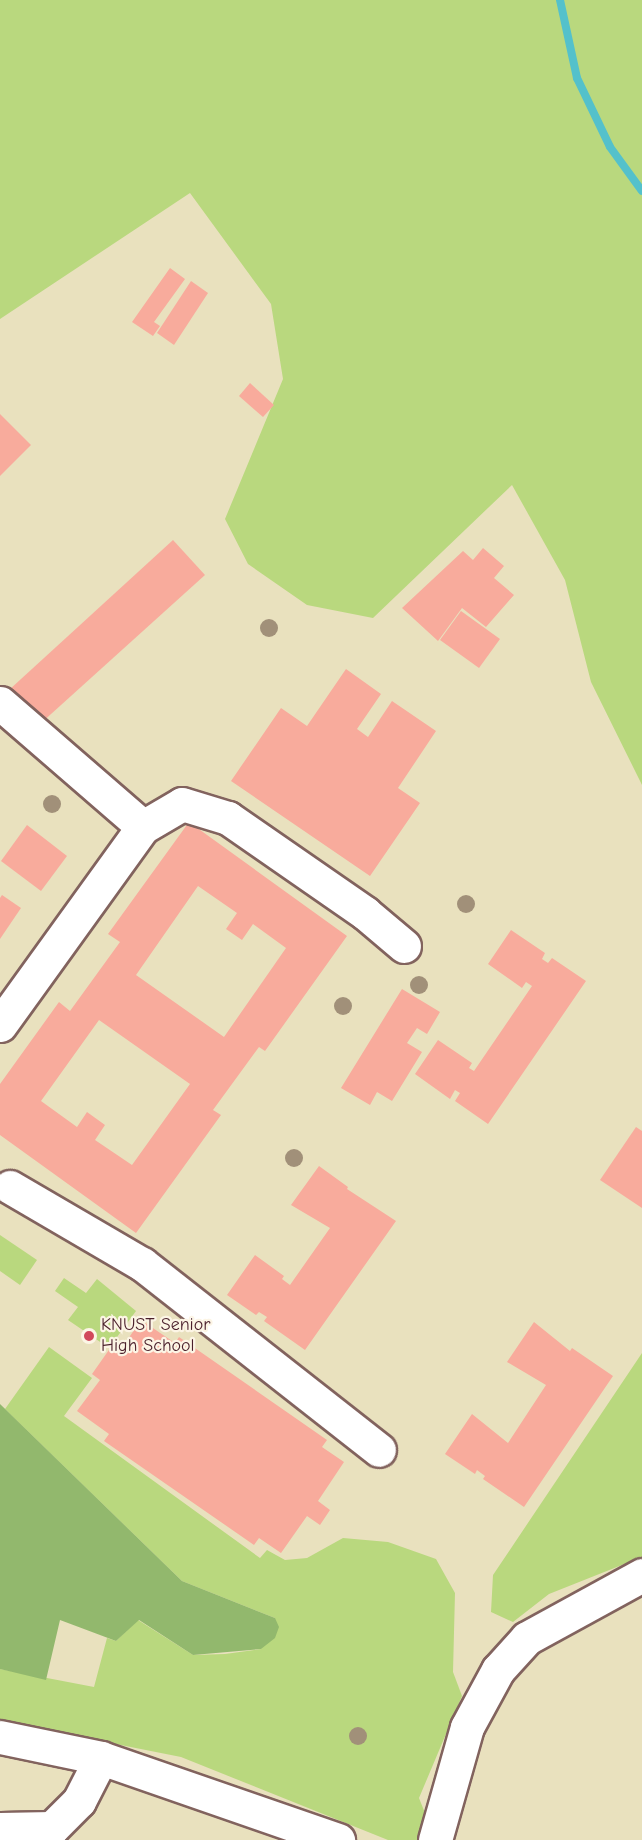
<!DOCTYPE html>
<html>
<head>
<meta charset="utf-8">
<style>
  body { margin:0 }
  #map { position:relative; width:642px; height:1840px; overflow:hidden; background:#e9e1be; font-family:"Comic Neue",sans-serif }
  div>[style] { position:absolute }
  .green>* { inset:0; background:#b9d87e }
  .forest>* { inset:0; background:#92b86d }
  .stream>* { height:8px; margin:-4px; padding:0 4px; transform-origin:4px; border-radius:4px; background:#54c1cb }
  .building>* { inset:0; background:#f8ab9c }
  .roads { filter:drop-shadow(2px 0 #82635e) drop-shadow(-2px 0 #82635e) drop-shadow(0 2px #82635e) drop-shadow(0 -2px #82635e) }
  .minor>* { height:33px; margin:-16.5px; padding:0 16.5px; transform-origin:16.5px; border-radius:16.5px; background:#fff }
  .trees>* { width:18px; height:18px; margin:-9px; border-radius:50%; background:#a19079 }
  .dots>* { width:16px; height:16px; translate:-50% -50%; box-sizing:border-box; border:3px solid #fcf5e5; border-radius:50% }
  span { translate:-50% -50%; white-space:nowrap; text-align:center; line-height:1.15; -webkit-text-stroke:4.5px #fcf5e5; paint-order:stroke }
  .poi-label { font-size:18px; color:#4a1f2b }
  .left { translate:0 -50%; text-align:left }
</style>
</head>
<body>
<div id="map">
  <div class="green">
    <div style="clip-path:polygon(0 0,642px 0,642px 785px,591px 682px,565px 580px,512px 485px,373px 618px,307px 605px,248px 564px,225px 519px,283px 379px,271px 304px,190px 193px,0 319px)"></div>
    <div style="clip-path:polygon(0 1235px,37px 1260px,20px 1285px,0 1271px)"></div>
    <div style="clip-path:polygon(64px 1278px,86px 1293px,97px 1279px,136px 1311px,109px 1348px,68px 1320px,78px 1307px,55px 1291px)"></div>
    <div style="clip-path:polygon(49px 1347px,92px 1378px,64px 1416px,260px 1558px,267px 1550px,285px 1560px,307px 1558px,343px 1538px,388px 1542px,436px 1559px,455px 1593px,453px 1672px,462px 1696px,419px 1798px,431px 1828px,429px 1840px,388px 1840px,181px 1757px,0 1721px,0 1669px,94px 1687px,107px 1638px,116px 1641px,138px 1620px,193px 1655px,225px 1654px,261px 1649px,275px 1618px,182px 1581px,5px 1409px)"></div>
    <div style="clip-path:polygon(642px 1353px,642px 1557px,549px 1594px,513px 1622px,491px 1612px,493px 1575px)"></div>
  </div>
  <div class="forest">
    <div style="clip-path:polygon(0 1404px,182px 1581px,275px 1618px,279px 1627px,275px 1638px,261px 1649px,193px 1655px,139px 1620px,116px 1641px,60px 1620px,46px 1680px,0 1669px)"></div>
  </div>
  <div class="stream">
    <div style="left:560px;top:0;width:80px;rotate:77.7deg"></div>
    <div style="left:577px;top:78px;width:76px;rotate:64.4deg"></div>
    <div style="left:610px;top:147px;width:54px;rotate:54deg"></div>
  </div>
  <div class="building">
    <div style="clip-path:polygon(170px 268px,185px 279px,154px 322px,160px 326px,153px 336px,132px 322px)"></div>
    <div style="clip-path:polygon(191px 281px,208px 293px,174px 345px,157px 333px)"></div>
    <div style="clip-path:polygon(250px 383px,274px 405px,263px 417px,239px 396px)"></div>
    <div style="clip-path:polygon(0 414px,31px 445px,0 476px)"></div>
    <div style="clip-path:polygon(173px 540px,205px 575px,40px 724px,9px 690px)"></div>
    <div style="clip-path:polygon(483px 548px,504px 566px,494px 578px,514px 595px,486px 627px,462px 608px,438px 641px,402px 608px,463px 551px,473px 560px)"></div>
    <div style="clip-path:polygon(461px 611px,500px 639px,479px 668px,440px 640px)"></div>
    <div style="clip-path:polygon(346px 669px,381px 694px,357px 729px,368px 737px,392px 701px,436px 731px,398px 788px,420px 803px,370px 876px,231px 781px,281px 708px,307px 726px)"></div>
    <div style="clip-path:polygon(evenodd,189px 822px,347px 936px,265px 1051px,259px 1047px,213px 1110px,221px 1115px,136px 1233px,0 1135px,0 1084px,59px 1002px,70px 1011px,120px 942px,108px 934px,189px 822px,198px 886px,237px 913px,226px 929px,242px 940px,253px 924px,286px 948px,224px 1037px,136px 975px,198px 886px,189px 822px,99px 1020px,190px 1084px,132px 1165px,95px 1140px,105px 1125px,87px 1112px,77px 1127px,41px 1101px,99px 1020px)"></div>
    <div style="clip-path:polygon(27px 825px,67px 856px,41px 891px,1px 861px)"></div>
    <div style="clip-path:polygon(2px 895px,21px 908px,0 939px,0 898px)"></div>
    <div style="clip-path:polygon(511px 930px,545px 953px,542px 959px,548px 963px,552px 958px,586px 981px,488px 1124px,455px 1101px,460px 1093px,455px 1090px,450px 1099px,415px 1074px,438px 1040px,472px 1063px,469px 1068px,474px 1071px,532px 986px,526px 982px,522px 988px,488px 964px)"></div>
    <div style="clip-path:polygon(402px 989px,440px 1012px,427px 1034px,417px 1028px,407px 1043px,422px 1052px,392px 1101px,377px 1092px,370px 1105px,341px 1088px)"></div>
    <div style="clip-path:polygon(636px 1127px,642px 1131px,642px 1208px,600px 1180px)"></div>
    <div style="clip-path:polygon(319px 1166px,348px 1187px,347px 1189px,396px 1221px,305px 1350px,264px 1321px,267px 1317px,259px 1312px,256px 1315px,227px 1295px,255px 1255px,284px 1276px,282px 1279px,290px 1285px,330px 1228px,291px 1205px)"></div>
    <div style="clip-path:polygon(141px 1320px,175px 1343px,179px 1337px,327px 1440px,322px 1447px,344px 1462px,318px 1501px,330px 1510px,320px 1525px,307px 1516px,281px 1553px,259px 1538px,254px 1545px,104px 1441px,109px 1434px,77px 1411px,100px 1380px,92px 1374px,111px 1347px,119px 1352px)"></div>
    <div style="clip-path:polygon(534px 1322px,570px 1351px,572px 1348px,613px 1376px,524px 1507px,483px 1479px,485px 1476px,477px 1470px,475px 1474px,445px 1454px,472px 1414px,508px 1443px,546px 1385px,507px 1362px)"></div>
  </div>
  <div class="roads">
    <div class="minor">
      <div style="left:0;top:703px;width:189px;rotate:40.9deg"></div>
      <div style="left:0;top:1025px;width:244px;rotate:-54.2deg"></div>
      <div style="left:143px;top:827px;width:45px;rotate:-30.5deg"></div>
      <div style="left:182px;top:804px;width:48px;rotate:16.9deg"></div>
      <div style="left:228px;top:818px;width:167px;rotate:34.7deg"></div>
      <div style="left:365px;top:913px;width:51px;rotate:40.2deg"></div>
      <div style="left:10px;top:1187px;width:153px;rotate:30.3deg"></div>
      <div style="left:142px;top:1264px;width:301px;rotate:38.1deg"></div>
      <div style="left:0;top:1737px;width:103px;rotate:11.7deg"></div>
      <div style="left:101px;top:1758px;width:251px;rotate:19.1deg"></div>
      <div style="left:0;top:1829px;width:52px;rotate:-1.1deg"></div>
      <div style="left:52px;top:1828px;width:38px;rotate:-45deg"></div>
      <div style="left:79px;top:1801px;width:48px;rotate:-62.9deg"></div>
      <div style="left:435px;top:1840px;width:117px;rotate:-74.2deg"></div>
      <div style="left:467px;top:1727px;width:65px;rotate:-61.5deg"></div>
      <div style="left:498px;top:1670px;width:43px;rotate:-47.8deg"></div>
      <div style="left:527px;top:1638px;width:131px;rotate:-28.7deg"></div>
    </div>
  </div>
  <div class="trees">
    <div style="left:269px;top:628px"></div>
    <div style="left:52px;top:804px"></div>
    <div style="left:466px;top:904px"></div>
    <div style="left:419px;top:985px"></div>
    <div style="left:343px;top:1006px"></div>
    <div style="left:294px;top:1158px"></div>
    <div style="left:358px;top:1736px"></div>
  </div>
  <div class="dots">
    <div style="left:89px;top:1336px;background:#d1495b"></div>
  </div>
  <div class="poi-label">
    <span class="left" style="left:101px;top:1336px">KNUST Senior<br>High School</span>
  </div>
</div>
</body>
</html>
